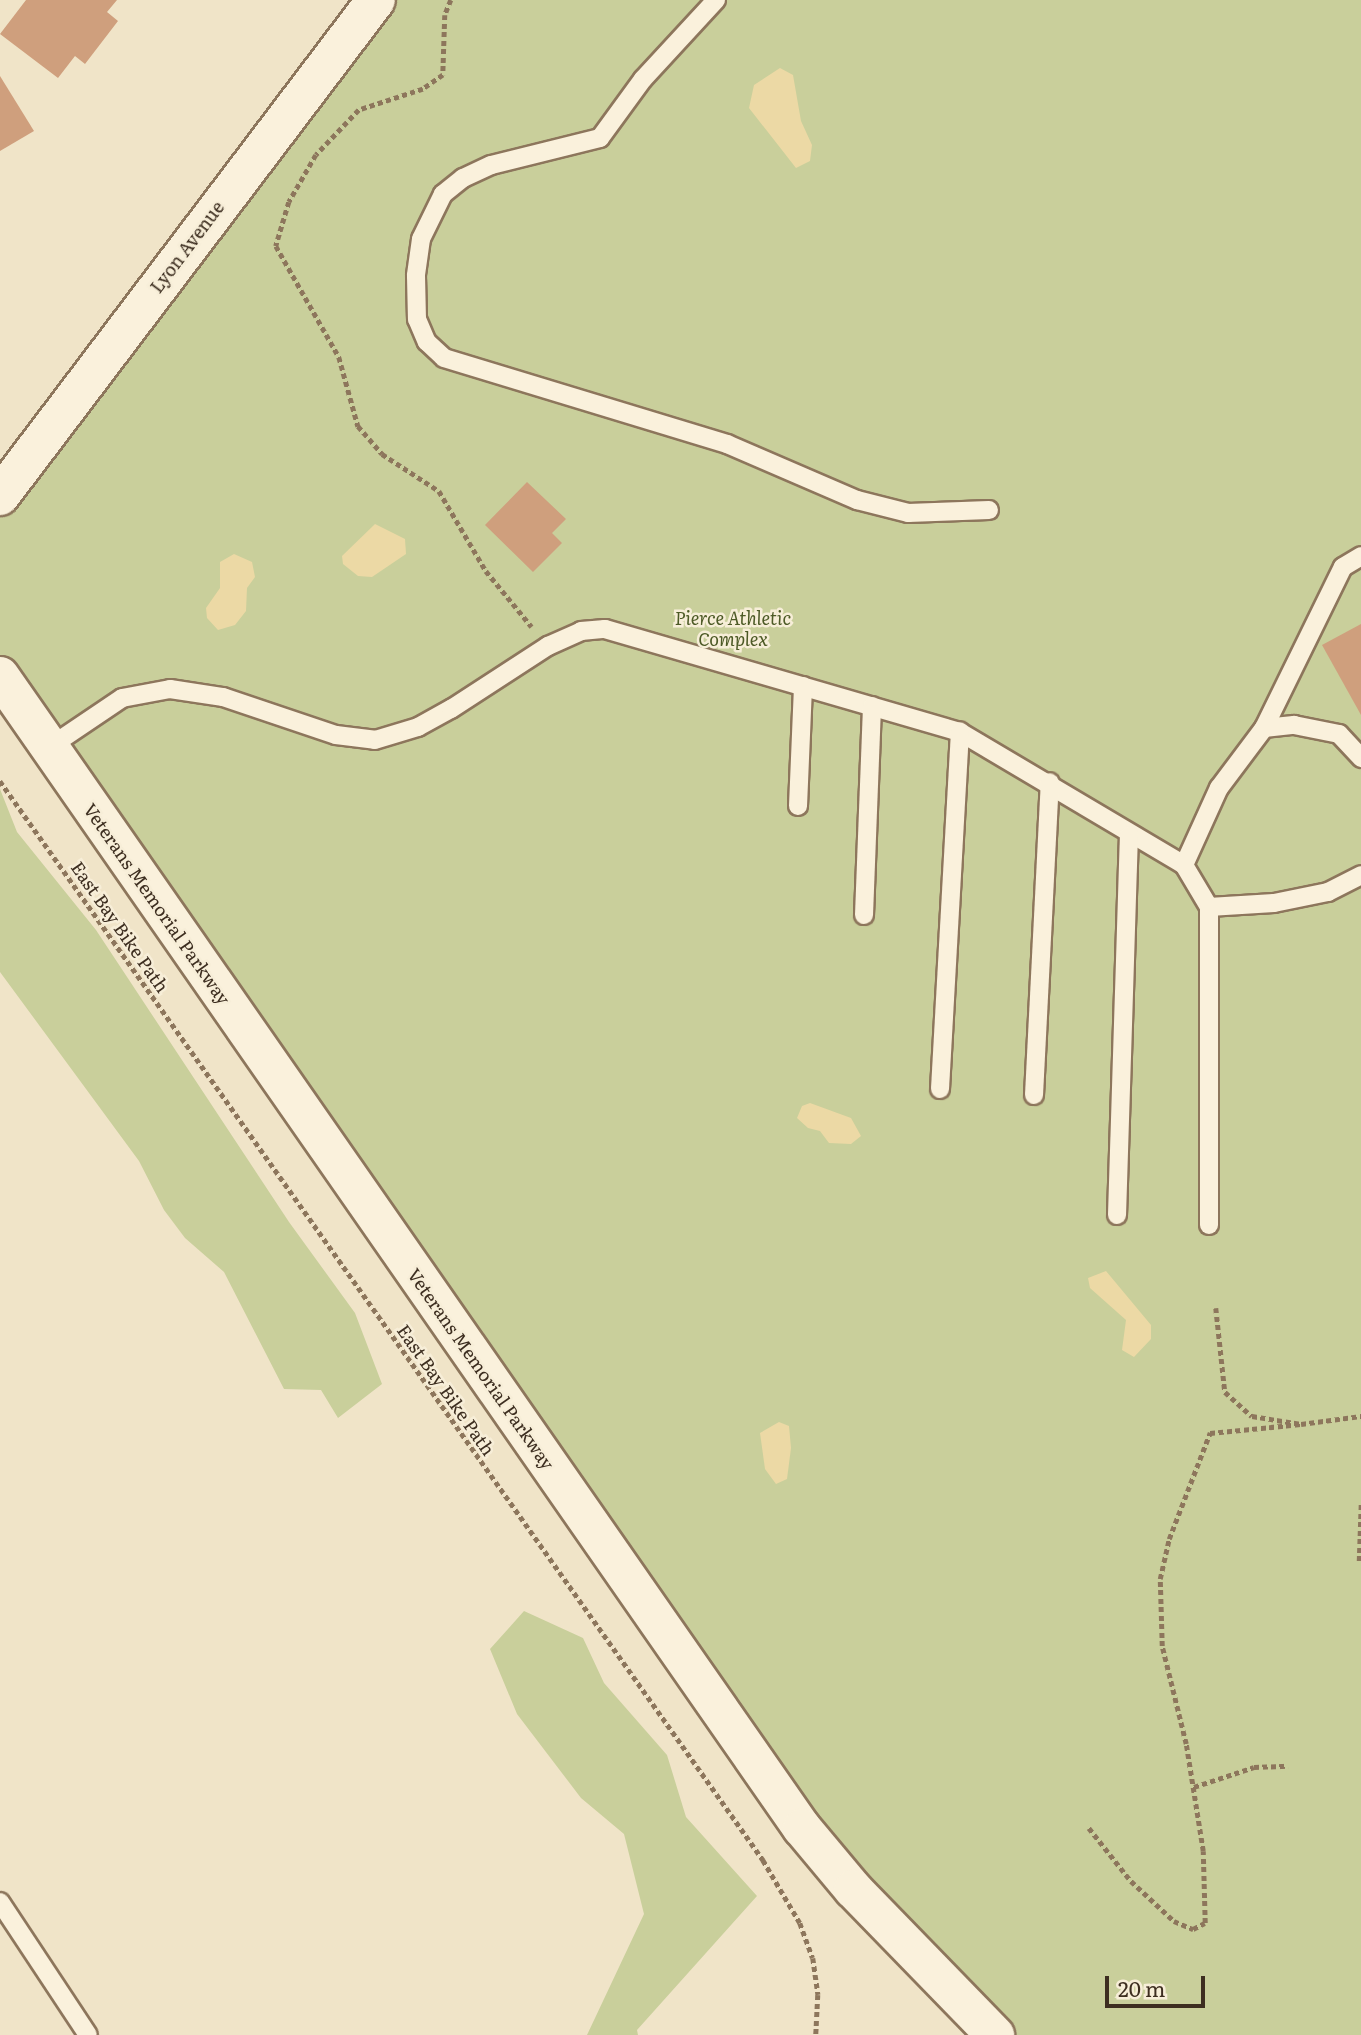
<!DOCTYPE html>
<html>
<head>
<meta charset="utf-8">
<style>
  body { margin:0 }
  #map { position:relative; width:1361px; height:2035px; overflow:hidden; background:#f0e4c8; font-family:Literata,serif }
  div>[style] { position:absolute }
  .green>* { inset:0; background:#c9cf9b }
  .sand>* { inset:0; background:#ecd9a5 }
  .building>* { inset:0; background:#cf9f7d }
  .path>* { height:4.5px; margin-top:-2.25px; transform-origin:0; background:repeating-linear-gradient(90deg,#8d765c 0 5px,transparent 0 8.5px) }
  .roads { filter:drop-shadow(2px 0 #8d765c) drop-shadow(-2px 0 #8d765c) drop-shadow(0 2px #8d765c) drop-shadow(0 -2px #8d765c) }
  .lane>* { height:18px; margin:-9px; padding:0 9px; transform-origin:9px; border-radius:9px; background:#faf1dc }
  .secondary>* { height:38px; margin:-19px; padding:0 19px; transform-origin:19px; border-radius:19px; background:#faf1dc }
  span { translate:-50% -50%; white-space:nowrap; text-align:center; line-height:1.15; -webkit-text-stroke:5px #f7eed8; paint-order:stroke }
  .street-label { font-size:18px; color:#3d2e20 }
  .park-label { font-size:18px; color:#4d5a26; font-style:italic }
  .scale { position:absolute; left:1105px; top:1976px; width:100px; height:32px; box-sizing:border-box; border:4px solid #3d2e20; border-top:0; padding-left:9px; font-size:21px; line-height:24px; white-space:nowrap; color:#3d2e20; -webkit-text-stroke:5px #f7eed8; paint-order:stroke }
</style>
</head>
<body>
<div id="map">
  <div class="green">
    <div style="clip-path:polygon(359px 0,1361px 0,1361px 2035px,1002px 2035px,841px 1868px,0 676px,0 493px)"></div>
    <div style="clip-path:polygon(0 789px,17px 832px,96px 930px,289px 1222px,355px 1313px,382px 1384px,338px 1418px,321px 1390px,284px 1389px,224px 1272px,185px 1238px,164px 1210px,139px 1161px,0 972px)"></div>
    <div style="clip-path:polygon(524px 1611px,583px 1638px,604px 1683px,667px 1755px,686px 1817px,757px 1896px,637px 2030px,638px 2035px,587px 2035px,644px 1914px,624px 1834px,581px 1798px,517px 1714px,490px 1649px)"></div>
  </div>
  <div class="sand">
    <div style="clip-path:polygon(780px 68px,793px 75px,801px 121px,812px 145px,810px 161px,796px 168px,749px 108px,754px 85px)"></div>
    <div style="clip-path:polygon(375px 524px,405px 539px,406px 554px,372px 577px,358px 576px,343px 564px,342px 556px)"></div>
    <div style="clip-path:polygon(234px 554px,252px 562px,255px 577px,247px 588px,246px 611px,235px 625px,218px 630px,207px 618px,206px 608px,220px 588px,220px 562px)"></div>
    <div style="clip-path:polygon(810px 1103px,851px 1118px,861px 1136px,851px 1144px,829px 1143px,820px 1131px,808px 1128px,797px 1118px,802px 1106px)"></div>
    <div style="clip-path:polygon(1106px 1271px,1151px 1325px,1151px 1339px,1134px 1357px,1122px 1350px,1126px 1320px,1090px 1288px,1088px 1278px)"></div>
    <div style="clip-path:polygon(779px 1422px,789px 1426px,791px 1448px,787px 1479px,776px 1484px,765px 1469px,760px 1433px)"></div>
  </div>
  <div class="building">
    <div style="clip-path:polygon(26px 0,117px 0,107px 12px,118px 21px,85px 64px,75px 56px,58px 78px,0 34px)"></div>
    <div style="clip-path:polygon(0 76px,34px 131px,0 151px)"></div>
    <div style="clip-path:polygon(527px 482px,566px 519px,552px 533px,562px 543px,533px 572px,485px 525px)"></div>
    <div style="clip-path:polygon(1361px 624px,1361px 715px,1322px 645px)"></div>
  </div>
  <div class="path">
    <div style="left:451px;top:0;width:16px;rotate:112deg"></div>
    <div style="left:445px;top:15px;width:60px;rotate:91.9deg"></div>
    <div style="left:443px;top:75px;width:24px;rotate:145deg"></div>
    <div style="left:423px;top:89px;width:67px;rotate:161.8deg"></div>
    <div style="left:359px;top:110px;width:62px;rotate:133.7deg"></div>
    <div style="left:316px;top:155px;width:54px;rotate:119.9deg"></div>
    <div style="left:289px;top:202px;width:46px;rotate:106.5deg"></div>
    <div style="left:276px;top:246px;width:128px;rotate:60.4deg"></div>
    <div style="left:339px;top:357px;width:72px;rotate:74.6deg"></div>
    <div style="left:358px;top:426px;width:37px;rotate:49deg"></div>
    <div style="left:382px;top:454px;width:68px;rotate:33deg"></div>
    <div style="left:439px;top:491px;width:93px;rotate:59.6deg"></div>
    <div style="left:486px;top:571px;width:72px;rotate:50.6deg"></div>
    <div style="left:0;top:781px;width:1322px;rotate:54.73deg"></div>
    <div style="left:763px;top:1860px;width:73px;rotate:59.6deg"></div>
    <div style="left:800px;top:1923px;width:37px;rotate:70deg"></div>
    <div style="left:813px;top:1958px;width:37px;rotate:82deg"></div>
    <div style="left:818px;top:1995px;width:40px;rotate:92.9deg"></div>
    <div style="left:1216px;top:1308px;width:84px;rotate:83.9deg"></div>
    <div style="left:1225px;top:1392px;width:36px;rotate:42deg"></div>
    <div style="left:1252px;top:1416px;width:50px;rotate:9.3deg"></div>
    <div style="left:1301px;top:1424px;width:61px;rotate:-7.6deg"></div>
    <div style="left:1359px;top:1561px;width:58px;rotate:-88deg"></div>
    <div style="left:1194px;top:1787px;width:63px;rotate:-18.4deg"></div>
    <div style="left:1254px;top:1767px;width:34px;rotate:-2deg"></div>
    <div style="left:1089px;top:1828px;width:68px;rotate:51.6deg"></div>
    <div style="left:1131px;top:1881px;width:59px;rotate:42.9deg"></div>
    <div style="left:1174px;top:1921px;width:21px;rotate:23deg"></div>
    <div style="left:1193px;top:1929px;width:13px;rotate:-27deg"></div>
    <div style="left:1205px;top:1923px;width:72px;rotate:-91.6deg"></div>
    <div style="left:1203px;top:1851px;width:108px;rotate:-99deg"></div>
    <div style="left:1186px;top:1744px;width:101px;rotate:-103.8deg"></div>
    <div style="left:1162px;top:1646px;width:67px;rotate:-91.7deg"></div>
    <div style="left:1160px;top:1579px;width:41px;rotate:-77.3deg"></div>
    <div style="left:1169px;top:1539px;width:114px;rotate:-68.9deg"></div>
    <div style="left:1210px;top:1433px;width:91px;rotate:-5.6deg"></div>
  </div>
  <div class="roads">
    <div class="lane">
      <div style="left:716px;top:0;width:108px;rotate:132.7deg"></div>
      <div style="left:643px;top:79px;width:73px;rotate:126.1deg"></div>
      <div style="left:600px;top:138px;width:112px;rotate:166.1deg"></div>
      <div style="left:491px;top:165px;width:31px;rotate:155deg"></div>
      <div style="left:463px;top:178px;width:26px;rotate:141deg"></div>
      <div style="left:443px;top:194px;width:50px;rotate:116.1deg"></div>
      <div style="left:421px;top:239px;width:37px;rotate:98deg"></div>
      <div style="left:416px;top:276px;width:43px;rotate:88.7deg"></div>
      <div style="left:417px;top:319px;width:25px;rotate:67deg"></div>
      <div style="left:427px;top:342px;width:23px;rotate:43deg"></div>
      <div style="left:444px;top:358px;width:296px;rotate:16.9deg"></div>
      <div style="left:727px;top:444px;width:142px;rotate:23.3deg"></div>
      <div style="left:857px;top:500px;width:53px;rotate:14.3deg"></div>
      <div style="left:908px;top:513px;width:81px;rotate:-2.1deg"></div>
      <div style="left:1264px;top:728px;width:179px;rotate:-63.9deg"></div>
      <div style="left:1343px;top:567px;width:21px;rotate:-31deg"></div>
      <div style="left:48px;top:748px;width:89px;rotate:-34deg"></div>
      <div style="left:122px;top:698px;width:49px;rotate:-10.6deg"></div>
      <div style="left:170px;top:689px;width:54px;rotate:8.6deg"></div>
      <div style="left:223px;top:697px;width:119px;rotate:18.6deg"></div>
      <div style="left:336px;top:735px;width:39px;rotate:7deg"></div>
      <div style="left:375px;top:740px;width:45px;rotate:-16.8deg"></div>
      <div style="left:418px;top:727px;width:38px;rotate:-29deg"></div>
      <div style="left:451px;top:709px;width:116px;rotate:-33deg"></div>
      <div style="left:548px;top:646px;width:36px;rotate:-24deg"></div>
      <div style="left:581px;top:631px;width:24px;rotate:-5deg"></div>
      <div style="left:605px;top:629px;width:370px;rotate:16.2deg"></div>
      <div style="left:960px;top:732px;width:261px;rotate:30.7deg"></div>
      <div style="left:1184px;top:865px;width:49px;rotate:59.2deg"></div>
      <div style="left:1209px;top:907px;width:318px;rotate:90deg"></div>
      <div style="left:798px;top:806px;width:120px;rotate:-87.6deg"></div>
      <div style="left:1184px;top:865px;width:85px;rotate:-65.6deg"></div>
      <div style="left:1219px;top:788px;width:75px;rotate:-53.1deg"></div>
      <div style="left:1264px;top:728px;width:30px;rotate:-6deg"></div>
      <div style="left:1294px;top:725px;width:46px;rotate:11.3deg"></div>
      <div style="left:1339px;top:734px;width:33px;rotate:47deg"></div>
      <div style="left:1209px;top:907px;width:65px;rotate:-3.5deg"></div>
      <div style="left:1274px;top:903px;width:55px;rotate:-11.5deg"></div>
      <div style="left:1328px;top:892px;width:37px;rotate:-27deg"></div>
      <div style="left:864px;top:915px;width:209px;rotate:-87.8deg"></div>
      <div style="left:940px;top:1089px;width:358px;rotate:-86.8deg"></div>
      <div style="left:1034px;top:1095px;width:313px;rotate:-87.1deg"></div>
      <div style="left:1117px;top:1215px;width:380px;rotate:-88.2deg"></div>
      <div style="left:0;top:1902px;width:159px;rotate:56.5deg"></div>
    </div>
    <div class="secondary">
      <div style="left:0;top:496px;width:622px;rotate:-52.84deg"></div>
      <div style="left:0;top:676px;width:1404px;rotate:55.16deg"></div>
      <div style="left:802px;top:1828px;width:80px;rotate:50.1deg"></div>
      <div style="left:853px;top:1889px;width:204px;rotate:45.8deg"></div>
    </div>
  </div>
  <div class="street-label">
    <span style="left:187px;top:247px;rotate:-53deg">Lyon Avenue</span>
    <span style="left:157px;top:904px;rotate:55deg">Veterans Memorial Parkway</span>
    <span style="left:120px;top:927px;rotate:55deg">East Bay Bike Path</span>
    <span style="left:481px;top:1369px;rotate:55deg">Veterans Memorial Parkway</span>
    <span style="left:446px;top:1390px;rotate:55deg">East Bay Bike Path</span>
  </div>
  <div class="park-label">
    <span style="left:733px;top:629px">Pierce Athletic<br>Complex</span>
  </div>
  <div class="scale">20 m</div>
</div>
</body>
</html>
